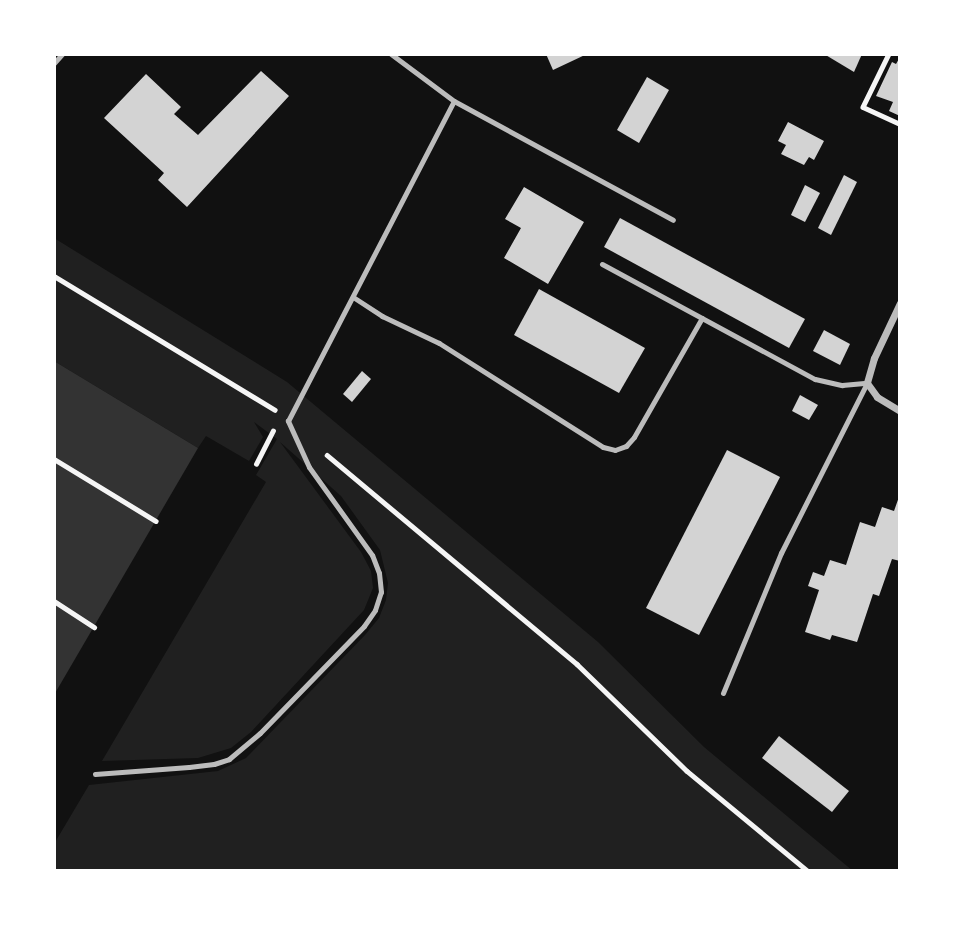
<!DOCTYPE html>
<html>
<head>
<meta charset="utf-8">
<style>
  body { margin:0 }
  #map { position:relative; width:954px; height:925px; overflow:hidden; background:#111; font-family:"Nunito Sans",sans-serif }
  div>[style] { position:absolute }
  .green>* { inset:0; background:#202020 }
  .water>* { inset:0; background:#333 }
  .building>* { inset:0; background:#d3d3d3 }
  .path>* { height:4.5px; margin:-2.25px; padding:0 2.25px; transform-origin:2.25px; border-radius:2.25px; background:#f5f5f5 }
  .service>* { height:5px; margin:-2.5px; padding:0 2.5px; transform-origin:2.5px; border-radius:2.5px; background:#bcbcbc }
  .minor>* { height:7px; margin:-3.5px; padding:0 3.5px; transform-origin:3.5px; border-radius:3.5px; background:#bcbcbc }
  span { translate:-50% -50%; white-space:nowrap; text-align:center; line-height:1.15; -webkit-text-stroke:7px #fff; paint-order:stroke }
  .frame { position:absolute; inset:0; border:56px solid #fff; pointer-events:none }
</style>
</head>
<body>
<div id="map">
  <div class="green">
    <div style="clip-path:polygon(54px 238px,287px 382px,598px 642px,704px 747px,853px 871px,54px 871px,54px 844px,89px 785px,218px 771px,246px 758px,365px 635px,379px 618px,386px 600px,388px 583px,380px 550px,341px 496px,280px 442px,361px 552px,371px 571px,373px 588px,364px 610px,251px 732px,231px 748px,198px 758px,102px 761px,266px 482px,256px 475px,277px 439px,254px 422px,263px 437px,249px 461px,206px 436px,198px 448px,54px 361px)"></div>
  </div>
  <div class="water">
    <div style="clip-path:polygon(54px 361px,198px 448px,54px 695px)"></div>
  </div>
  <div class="building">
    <div style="clip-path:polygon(546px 54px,587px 54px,553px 70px)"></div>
    <div style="clip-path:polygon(824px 54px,862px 54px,854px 72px)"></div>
    <div style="clip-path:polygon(900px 57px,900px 116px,889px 111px,893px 102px,876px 96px,892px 62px,896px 64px)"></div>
    <div style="clip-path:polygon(261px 71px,289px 96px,187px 207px,158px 180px,164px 173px,104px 118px,146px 74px,181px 107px,174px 114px,198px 135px)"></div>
    <div style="clip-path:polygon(647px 77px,669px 90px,639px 143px,617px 130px)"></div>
    <div style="clip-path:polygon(788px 122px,824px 141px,814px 160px,809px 157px,804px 165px,781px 154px,786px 145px,778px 141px)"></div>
    <div style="clip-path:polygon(844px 175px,857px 182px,831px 235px,818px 228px)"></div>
    <div style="clip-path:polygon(805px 185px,820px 193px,805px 222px,791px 215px)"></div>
    <div style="clip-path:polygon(524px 187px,584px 222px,548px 284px,504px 258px,521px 228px,505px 219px)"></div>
    <div style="clip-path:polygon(620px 218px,805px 319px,789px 348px,604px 247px)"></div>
    <div style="clip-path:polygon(539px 289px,645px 348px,619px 393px,514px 335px)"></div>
    <div style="clip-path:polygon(824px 330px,850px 344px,840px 365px,813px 351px)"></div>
    <div style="clip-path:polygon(362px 371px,371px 379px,352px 402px,343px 394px)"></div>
    <div style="clip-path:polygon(800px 395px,818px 405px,809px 420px,792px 411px)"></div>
    <div style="clip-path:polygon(727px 450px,780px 477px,699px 635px,646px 608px)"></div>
    <div style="clip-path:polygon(900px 494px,900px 561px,892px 559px,879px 596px,873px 594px,857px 642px,832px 635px,830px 640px,805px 632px,819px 590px,808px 586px,813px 572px,824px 576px,830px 560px,846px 565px,860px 522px,875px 527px,882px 507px,894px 511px)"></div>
    <div style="clip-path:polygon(779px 736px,849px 791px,832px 812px,762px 758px)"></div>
  </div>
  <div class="path">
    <div style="left:889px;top:54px;width:59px;rotate:116.1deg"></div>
    <div style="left:863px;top:107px;width:41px;rotate:24.7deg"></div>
    <div style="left:54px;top:276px;width:258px;rotate:31.2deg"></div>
    <div style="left:327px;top:455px;width:326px;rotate:39.9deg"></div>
    <div style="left:577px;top:664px;width:153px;rotate:44.2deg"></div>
    <div style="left:687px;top:771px;width:157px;rotate:39.6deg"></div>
    <div style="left:54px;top:459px;width:119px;rotate:31.3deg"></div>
    <div style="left:256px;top:464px;width:37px;rotate:-63deg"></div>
    <div style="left:54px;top:601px;width:48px;rotate:33deg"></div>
  </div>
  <div class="service">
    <div style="left:391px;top:54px;width:79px;rotate:36.7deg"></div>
    <div style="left:454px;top:101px;width:249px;rotate:28.5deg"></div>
    <div style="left:54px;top:63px;width:12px;rotate:-48deg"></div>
    <div style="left:602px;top:264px;width:242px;rotate:28.4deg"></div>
    <div style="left:815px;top:379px;width:28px;rotate:13deg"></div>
    <div style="left:842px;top:385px;width:25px;rotate:-5deg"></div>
    <div style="left:353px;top:297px;width:35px;rotate:33deg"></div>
    <div style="left:382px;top:316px;width:63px;rotate:25.3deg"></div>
    <div style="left:439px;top:343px;width:194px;rotate:32.4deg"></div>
    <div style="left:603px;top:447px;width:12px;rotate:14deg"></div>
    <div style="left:615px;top:450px;width:12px;rotate:-20deg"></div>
    <div style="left:626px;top:446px;width:12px;rotate:-48deg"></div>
    <div style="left:634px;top:437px;width:137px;rotate:-60.3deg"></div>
    <div style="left:723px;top:693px;width:152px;rotate:-67.5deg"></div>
    <div style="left:781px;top:553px;width:191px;rotate:-63.2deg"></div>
    <div style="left:95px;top:774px;width:94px;rotate:-4.3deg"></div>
    <div style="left:189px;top:767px;width:25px;rotate:-7deg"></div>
    <div style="left:214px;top:764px;width:16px;rotate:-18deg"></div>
    <div style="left:229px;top:759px;width:40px;rotate:-40deg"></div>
    <div style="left:260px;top:733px;width:149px;rotate:-45.8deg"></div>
    <div style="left:364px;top:626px;width:19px;rotate:-55deg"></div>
    <div style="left:375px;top:610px;width:19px;rotate:-72deg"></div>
    <div style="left:381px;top:592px;width:19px;rotate:-96deg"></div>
    <div style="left:379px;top:573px;width:19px;rotate:-111deg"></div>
    <div style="left:372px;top:555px;width:108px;rotate:-125.6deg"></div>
    <div style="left:309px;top:467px;width:51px;rotate:-114.5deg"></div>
    <div style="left:288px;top:421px;width:360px;rotate:-62.6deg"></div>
  </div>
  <div class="minor">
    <div style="left:900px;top:303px;width:61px;rotate:115.3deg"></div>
    <div style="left:874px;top:358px;width:26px;rotate:106deg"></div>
    <div style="left:867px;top:383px;width:17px;rotate:54deg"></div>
    <div style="left:877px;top:397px;width:27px;rotate:31deg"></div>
  </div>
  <div class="frame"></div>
</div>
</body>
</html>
